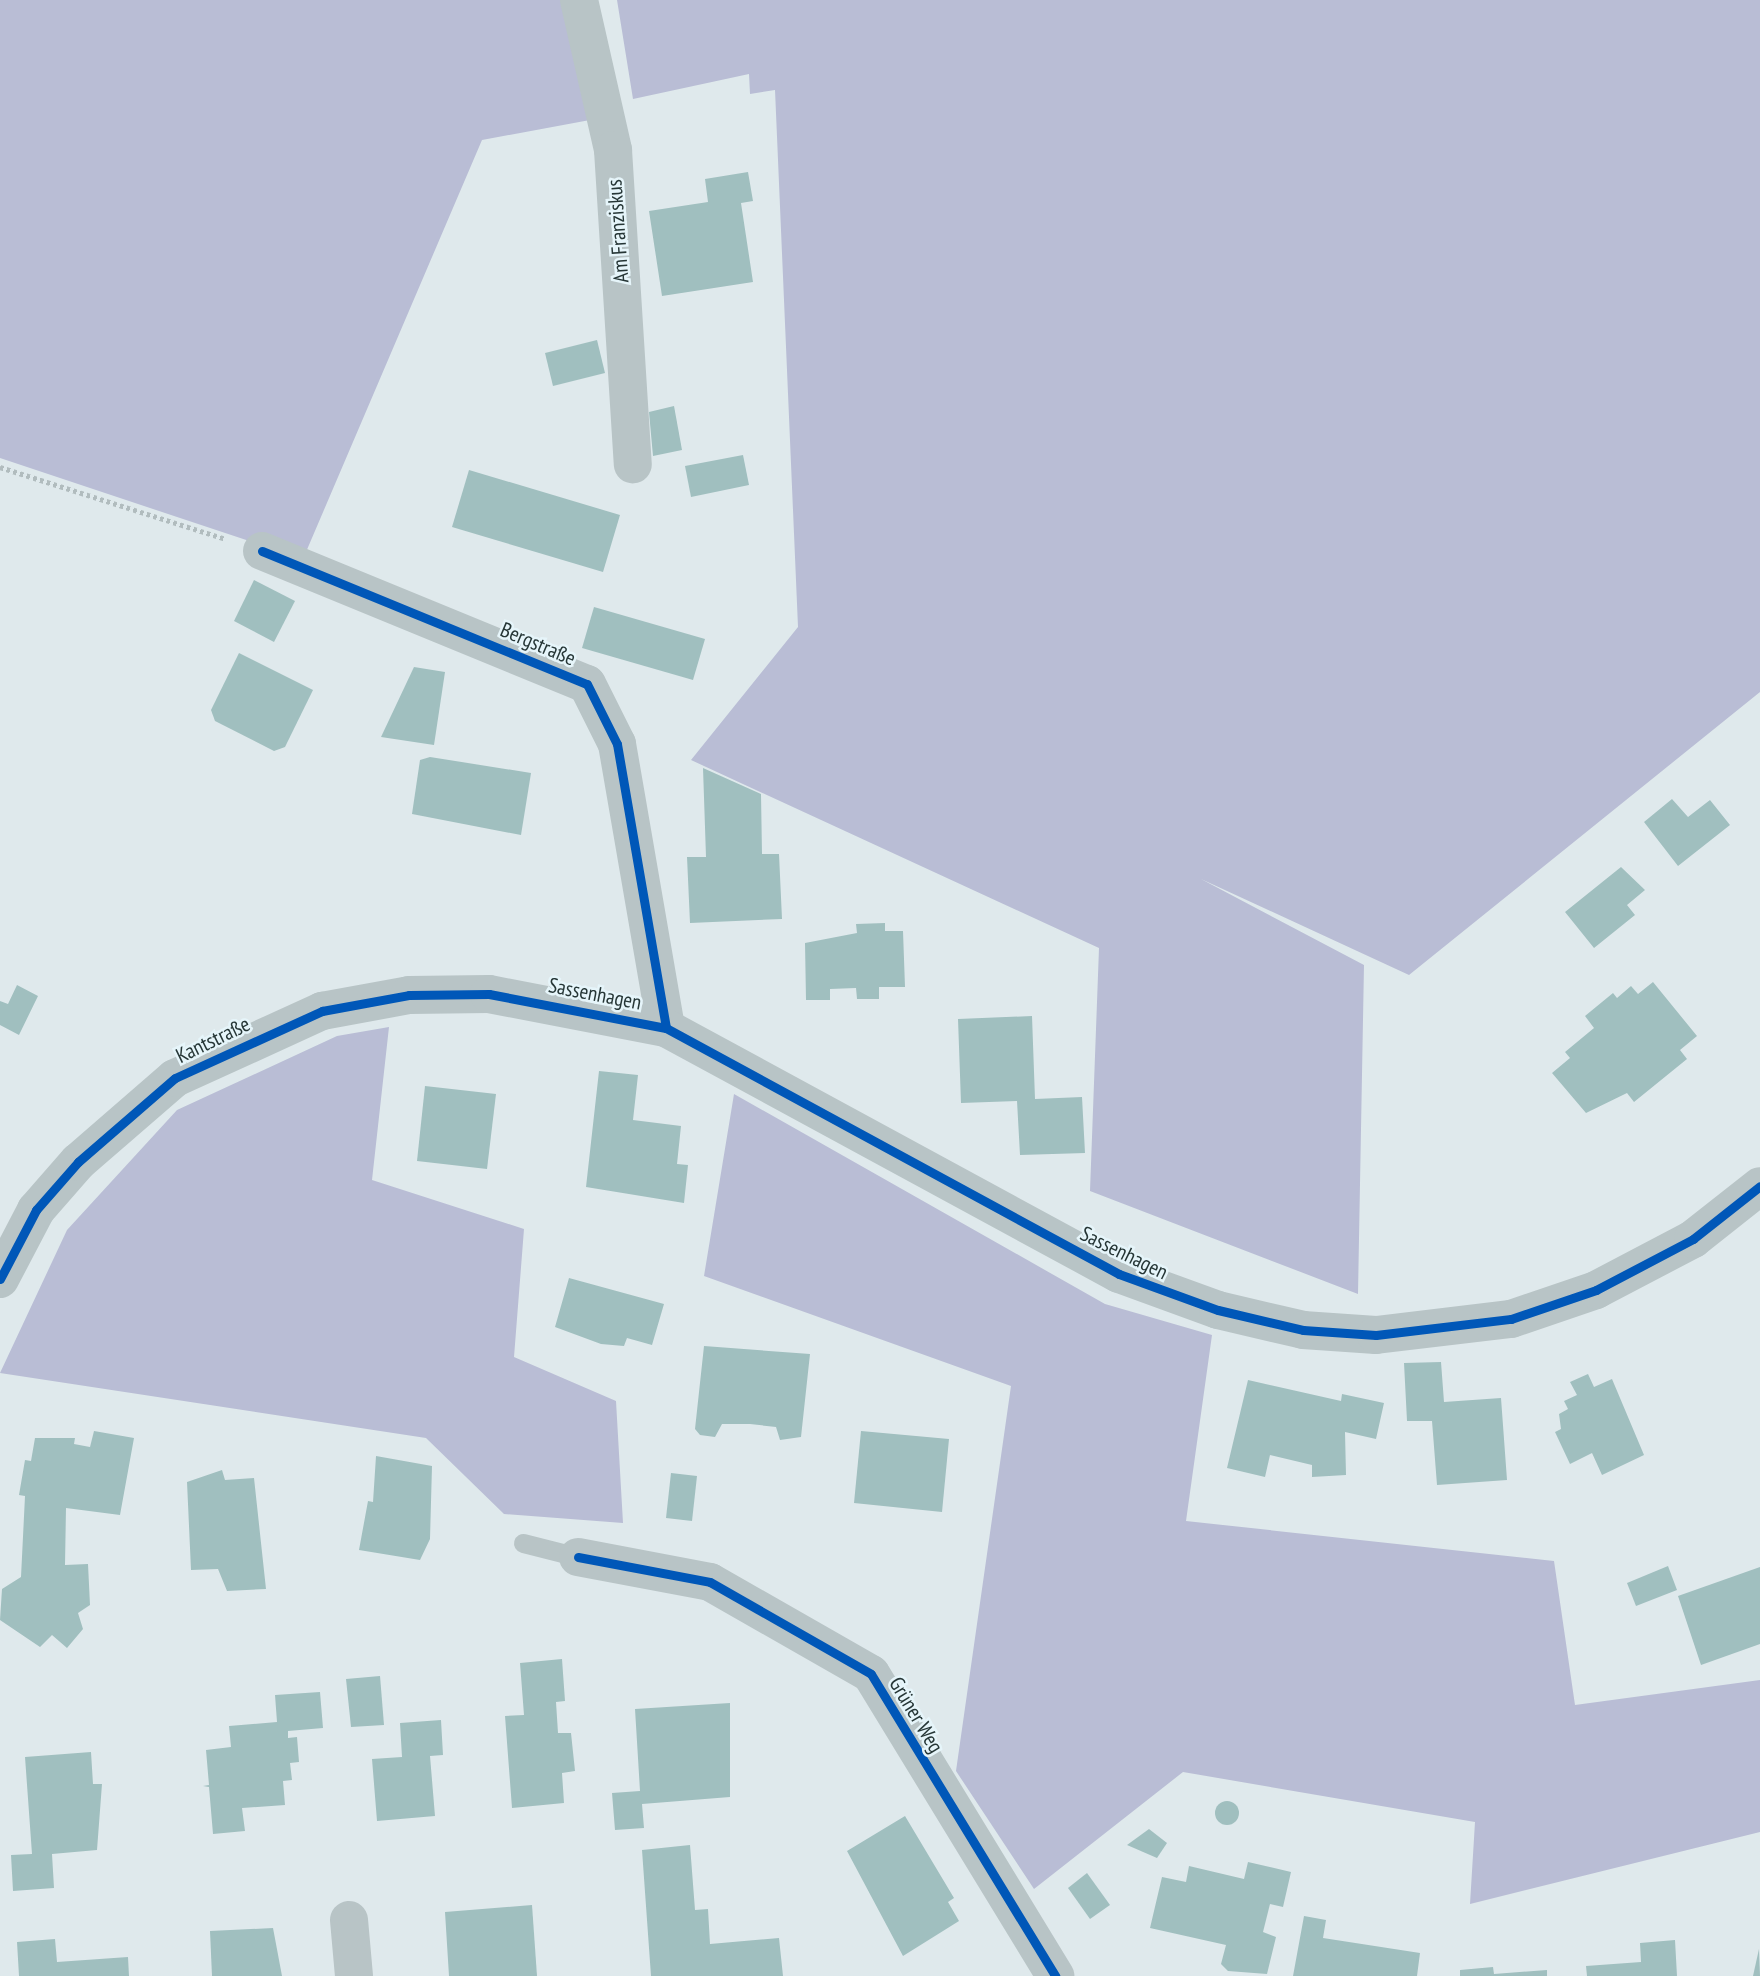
<!DOCTYPE html>
<html>
<head>
<meta charset="utf-8">
<style>
  body { margin:0 }
  #map { position:relative; width:1760px; height:1976px; overflow:hidden; background:#dfe9ec; font-family:"PT Sans Narrow",sans-serif }
  div>[style] { position:absolute }
  .green>* { inset:0; background:#b9bdd5 }
  .building>* { inset:0; background:#a0bfbf }
  .round { border-radius:50% }
  .path>* { height:4.5px; margin-top:-2.25px; transform-origin:0; background:repeating-linear-gradient(90deg,#b1bcbe 0 3.5px,transparent 0 7px) }
  .lane>* { height:19px; margin:-9.5px; padding:0 9.5px; transform-origin:9.5px; border-radius:9.5px; background:#b8c4c6 }
  .street>* { height:38px; margin:-19px; padding:0 19px; transform-origin:19px; border-radius:19px; background:#b8c4c6 }
  .cycleway>* { height:9px; margin:-4.5px; padding:0 4.5px; transform-origin:4.5px; border-radius:4.5px; background:#0057b8 }
  span { translate:-50% -50%; white-space:nowrap; text-align:center; line-height:1.15; -webkit-text-stroke:5px #e6f5fa; paint-order:stroke }
  .street-label { font-size:21px; color:#263636 }
</style>
</head>
<body>
<div id="map">
  <div class="green">
    <div style="clip-path:polygon(0 0,570px 0,590px 120px,482px 140px,303px 559px,0 458px)"></div>
    <div style="clip-path:polygon(617px 0,1760px 0,1760px 692px,1409px 975px,1201px 879px,1364px 965px,1358px 1294px,1090px 1191px,1099px 948px,691px 760px,798px 627px,775px 90px,750px 94px,749px 74px,633px 99px)"></div>
    <div style="clip-path:polygon(389px 1027px,372px 1180px,524px 1229px,514px 1357px,616px 1401px,623px 1523px,504px 1514px,426px 1438px,0 1373px,67px 1230px,177px 1110px,337px 1036px)"></div>
    <div style="clip-path:polygon(734px 1094px,1105px 1304px,1212px 1335px,1186px 1521px,1554px 1561px,1575px 1705px,1760px 1680px,1760px 1832px,1470px 1904px,1475px 1822px,1183px 1772px,1034px 1889px,956px 1771px,1011px 1386px,704px 1276px)"></div>
  </div>
  <div class="building">
    <div style="clip-path:polygon(748px 172px,753px 201px,741px 203px,753px 282px,662px 296px,649px 211px,708px 202px,705px 179px)"></div>
    <div style="clip-path:polygon(597px 340px,605px 373px,553px 386px,545px 353px)"></div>
    <div style="clip-path:polygon(674px 406px,682px 450px,653px 456px,649px 412px)"></div>
    <div style="clip-path:polygon(743px 455px,749px 485px,691px 497px,685px 466px)"></div>
    <div style="clip-path:polygon(469px 470px,620px 515px,603px 572px,452px 527px)"></div>
    <div style="clip-path:polygon(254px 580px,295px 601px,274px 642px,234px 621px)"></div>
    <div style="clip-path:polygon(594px 607px,705px 639px,693px 680px,582px 648px)"></div>
    <div style="clip-path:polygon(239px 653px,313px 690px,285px 747px,274px 751px,215px 721px,211px 710px)"></div>
    <div style="clip-path:polygon(414px 667px,445px 672px,434px 745px,381px 737px)"></div>
    <div style="clip-path:polygon(430px 757px,531px 773px,521px 835px,412px 814px,420px 760px)"></div>
    <div style="clip-path:polygon(703px 768px,761px 794px,762px 854px,779px 854px,782px 919px,690px 923px,687px 857px,706px 857px)"></div>
    <div style="clip-path:polygon(1672px 799px,1688px 817px,1710px 800px,1730px 825px,1678px 866px,1644px 822px)"></div>
    <div style="clip-path:polygon(1621px 867px,1645px 890px,1627px 905px,1635px 915px,1594px 948px,1565px 912px)"></div>
    <div style="clip-path:polygon(885px 923px,885px 931px,903px 931px,905px 987px,879px 987px,879px 999px,857px 999px,856px 988px,830px 989px,830px 1000px,806px 1000px,805px 943px,857px 933px,856px 924px)"></div>
    <div style="clip-path:polygon(1653px 982px,1697px 1036px,1680px 1050px,1687px 1059px,1634px 1102px,1627px 1093px,1586px 1113px,1552px 1073px,1570px 1058px,1565px 1052px,1594px 1028px,1585px 1016px,1613px 993px,1617px 998px,1631px 986px,1638px 994px)"></div>
    <div style="clip-path:polygon(17px 985px,38px 996px,19px 1035px,0 1025px,0 1001px,8px 1004px)"></div>
    <div style="clip-path:polygon(1032px 1016px,1035px 1099px,1082px 1097px,1085px 1153px,1020px 1155px,1017px 1101px,961px 1103px,958px 1019px)"></div>
    <div style="clip-path:polygon(599px 1071px,638px 1075px,633px 1120px,681px 1126px,677px 1164px,688px 1165px,684px 1203px,586px 1187px)"></div>
    <div style="clip-path:polygon(425px 1086px,496px 1094px,487px 1169px,417px 1161px)"></div>
    <div style="clip-path:polygon(569px 1278px,664px 1304px,652px 1345px,627px 1338px,624px 1346px,601px 1344px,555px 1327px)"></div>
    <div style="clip-path:polygon(704px 1346px,810px 1354px,801px 1437px,780px 1440px,776px 1427px,750px 1424px,722px 1424px,715px 1437px,700px 1435px,695px 1429px)"></div>
    <div style="clip-path:polygon(1441px 1362px,1444px 1402px,1501px 1398px,1507px 1480px,1437px 1485px,1432px 1421px,1407px 1421px,1404px 1363px)"></div>
    <div style="clip-path:polygon(1588px 1374px,1594px 1387px,1612px 1379px,1644px 1455px,1602px 1475px,1592px 1453px,1570px 1464px,1555px 1432px,1561px 1429px,1559px 1414px,1568px 1409px,1564px 1401px,1577px 1395px,1570px 1382px)"></div>
    <div style="clip-path:polygon(1248px 1380px,1341px 1401px,1342px 1394px,1384px 1403px,1376px 1439px,1345px 1432px,1346px 1475px,1312px 1477px,1312px 1465px,1270px 1455px,1265px 1477px,1227px 1468px)"></div>
    <div style="clip-path:polygon(94px 1431px,134px 1438px,120px 1515px,66px 1508px,65px 1565px,88px 1564px,90px 1605px,78px 1613px,83px 1629px,67px 1648px,52px 1635px,40px 1647px,0 1620px,2px 1589px,21px 1577px,25px 1496px,19px 1495px,25px 1460px,31px 1461px,35px 1438px,75px 1438px,74px 1444px,90px 1447px)"></div>
    <div style="clip-path:polygon(861px 1431px,949px 1439px,942px 1512px,854px 1503px)"></div>
    <div style="clip-path:polygon(376px 1456px,432px 1466px,430px 1539px,420px 1560px,359px 1550px,368px 1501px,373px 1502px)"></div>
    <div style="clip-path:polygon(222px 1470px,225px 1480px,254px 1478px,266px 1589px,227px 1591px,218px 1569px,191px 1570px,187px 1482px)"></div>
    <div style="clip-path:polygon(671px 1473px,697px 1476px,692px 1521px,666px 1518px)"></div>
    <div style="clip-path:polygon(1668px 1566px,1677px 1590px,1636px 1606px,1627px 1583px)"></div>
    <div style="clip-path:polygon(1760px 1567px,1760px 1644px,1701px 1665px,1678px 1596px)"></div>
    <div style="clip-path:polygon(562px 1659px,565px 1701px,556px 1702px,558px 1733px,571px 1733px,575px 1771px,562px 1773px,564px 1803px,512px 1808px,505px 1716px,524px 1715px,520px 1663px)"></div>
    <div style="clip-path:polygon(380px 1676px,384px 1725px,351px 1727px,346px 1679px)"></div>
    <div style="clip-path:polygon(320px 1692px,323px 1728px,288px 1731px,288px 1738px,297px 1737px,299px 1762px,290px 1763px,292px 1780px,283px 1781px,285px 1805px,242px 1808px,245px 1831px,213px 1834px,209px 1787px,203px 1786px,209px 1785px,206px 1750px,231px 1747px,229px 1726px,277px 1722px,275px 1695px)"></div>
    <div style="clip-path:polygon(730px 1703px,730px 1797px,642px 1804px,644px 1828px,615px 1830px,612px 1793px,640px 1791px,635px 1709px)"></div>
    <div style="clip-path:polygon(441px 1720px,443px 1755px,430px 1756px,435px 1816px,377px 1821px,372px 1759px,402px 1757px,400px 1723px)"></div>
    <div style="clip-path:polygon(91px 1752px,93px 1784px,102px 1784px,97px 1850px,52px 1854px,54px 1888px,13px 1891px,11px 1855px,32px 1854px,25px 1757px)"></div>
    <div class="round" style="left:1215px;top:1801px;width:24px;height:24px"></div>
    <div style="clip-path:polygon(905px 1816px,954px 1898px,948px 1902px,959px 1921px,903px 1956px,847px 1851px)"></div>
    <div style="clip-path:polygon(1149px 1829px,1167px 1843px,1157px 1858px,1127px 1845px)"></div>
    <div style="clip-path:polygon(690px 1845px,695px 1910px,708px 1909px,710px 1944px,779px 1938px,783px 1976px,651px 1976px,642px 1850px)"></div>
    <div style="clip-path:polygon(1248px 1862px,1291px 1872px,1283px 1907px,1270px 1904px,1263px 1932px,1276px 1937px,1267px 1974px,1228px 1971px,1221px 1964px,1226px 1945px,1150px 1928px,1162px 1877px,1186px 1882px,1189px 1866px,1244px 1879px)"></div>
    <div style="clip-path:polygon(1087px 1873px,1110px 1905px,1090px 1919px,1068px 1888px)"></div>
    <div style="clip-path:polygon(532px 1905px,537px 1976px,449px 1976px,445px 1912px)"></div>
    <div style="clip-path:polygon(1304px 1916px,1326px 1920px,1323px 1938px,1420px 1953px,1417px 1976px,1293px 1976px)"></div>
    <div style="clip-path:polygon(273px 1928px,282px 1976px,212px 1976px,210px 1931px)"></div>
    <div style="clip-path:polygon(55px 1939px,57px 1962px,128px 1957px,129px 1976px,19px 1976px,17px 1942px)"></div>
    <div style="clip-path:polygon(1675px 1940px,1677px 1976px,1587px 1976px,1586px 1966px,1641px 1962px,1640px 1943px)"></div>
    <div style="clip-path:polygon(1759px 1949px,1760px 1976px,1753px 1976px)"></div>
    <div style="clip-path:polygon(1493px 1967px,1494px 1974px,1547px 1970px,1547px 1976px,1460px 1976px,1460px 1970px)"></div>
  </div>
  <div class="path">
    <div style="left:0;top:467px;width:236px;rotate:17.7deg"></div>
  </div>
  <div class="lane">
    <div style="left:523px;top:1543px;width:57px;rotate:14.3deg"></div>
  </div>
  <div class="street">
    <div style="left:579px;top:0;width:154px;rotate:77.2deg"></div>
    <div style="left:613px;top:150px;width:315px;rotate:86.4deg"></div>
    <div style="left:262px;top:551px;width:351px;rotate:22.3deg"></div>
    <div style="left:587px;top:684px;width:67px;rotate:63.4deg"></div>
    <div style="left:617px;top:744px;width:288px;rotate:80.2deg"></div>
    <div style="left:0;top:1279px;width:78px;rotate:-62.4deg"></div>
    <div style="left:36px;top:1210px;width:64px;rotate:-48.8deg"></div>
    <div style="left:78px;top:1162px;width:128px;rotate:-40.9deg"></div>
    <div style="left:175px;top:1078px;width:162px;rotate:-24.5deg"></div>
    <div style="left:322px;top:1011px;width:88px;rotate:-10.4deg"></div>
    <div style="left:409px;top:995px;width:80px;rotate:-0.7deg"></div>
    <div style="left:489px;top:994px;width:180px;rotate:10.9deg"></div>
    <div style="left:666px;top:1028px;width:515px;rotate:28.5deg"></div>
    <div style="left:1119px;top:1274px;width:105px;rotate:20deg"></div>
    <div style="left:1218px;top:1310px;width:87px;rotate:13.2deg"></div>
    <div style="left:1303px;top:1330px;width:73px;rotate:3.9deg"></div>
    <div style="left:1376px;top:1335px;width:136px;rotate:-6.8deg"></div>
    <div style="left:1511px;top:1319px;width:90px;rotate:-18.8deg"></div>
    <div style="left:1596px;top:1290px;width:110px;rotate:-27.7deg"></div>
    <div style="left:1693px;top:1239px;width:85px;rotate:-38.3deg"></div>
    <div style="left:578px;top:1557px;width:134px;rotate:10.7deg"></div>
    <div style="left:710px;top:1582px;width:185px;rotate:29.7deg"></div>
    <div style="left:871px;top:1674px;width:354px;rotate:58.6deg"></div>
    <div style="left:349px;top:1920px;width:56px;rotate:84.9deg"></div>
  </div>
  <div class="cycleway">
    <div style="left:262px;top:551px;width:351px;rotate:22.3deg"></div>
    <div style="left:587px;top:684px;width:67px;rotate:63.4deg"></div>
    <div style="left:617px;top:744px;width:288px;rotate:80.2deg"></div>
    <div style="left:0;top:1279px;width:78px;rotate:-62.4deg"></div>
    <div style="left:36px;top:1210px;width:64px;rotate:-48.8deg"></div>
    <div style="left:78px;top:1162px;width:128px;rotate:-40.9deg"></div>
    <div style="left:175px;top:1078px;width:162px;rotate:-24.5deg"></div>
    <div style="left:322px;top:1011px;width:88px;rotate:-10.4deg"></div>
    <div style="left:409px;top:995px;width:80px;rotate:-0.7deg"></div>
    <div style="left:489px;top:994px;width:180px;rotate:10.9deg"></div>
    <div style="left:666px;top:1028px;width:515px;rotate:28.5deg"></div>
    <div style="left:1119px;top:1274px;width:105px;rotate:20deg"></div>
    <div style="left:1218px;top:1310px;width:87px;rotate:13.2deg"></div>
    <div style="left:1303px;top:1330px;width:73px;rotate:3.9deg"></div>
    <div style="left:1376px;top:1335px;width:136px;rotate:-6.8deg"></div>
    <div style="left:1511px;top:1319px;width:90px;rotate:-18.8deg"></div>
    <div style="left:1596px;top:1290px;width:110px;rotate:-27.7deg"></div>
    <div style="left:1693px;top:1239px;width:85px;rotate:-38.3deg"></div>
    <div style="left:578px;top:1557px;width:134px;rotate:10.7deg"></div>
    <div style="left:710px;top:1582px;width:185px;rotate:29.7deg"></div>
    <div style="left:871px;top:1674px;width:354px;rotate:58.6deg"></div>
  </div>
  <div class="street-label">
    <span style="left:618px;top:231px;rotate:-94deg">Am Franziskus</span>
    <span style="left:538px;top:644px;rotate:23deg">Bergstraße</span>
    <span style="left:595px;top:994px;rotate:11deg">Sassenhagen</span>
    <span style="left:213px;top:1040px;rotate:-26deg">Kantstraße</span>
    <span style="left:1124px;top:1253px;rotate:26deg">Sassenhagen</span>
    <span style="left:916px;top:1715px;rotate:59deg">Grüner Weg</span>
  </div>
</div>
</body>
</html>
